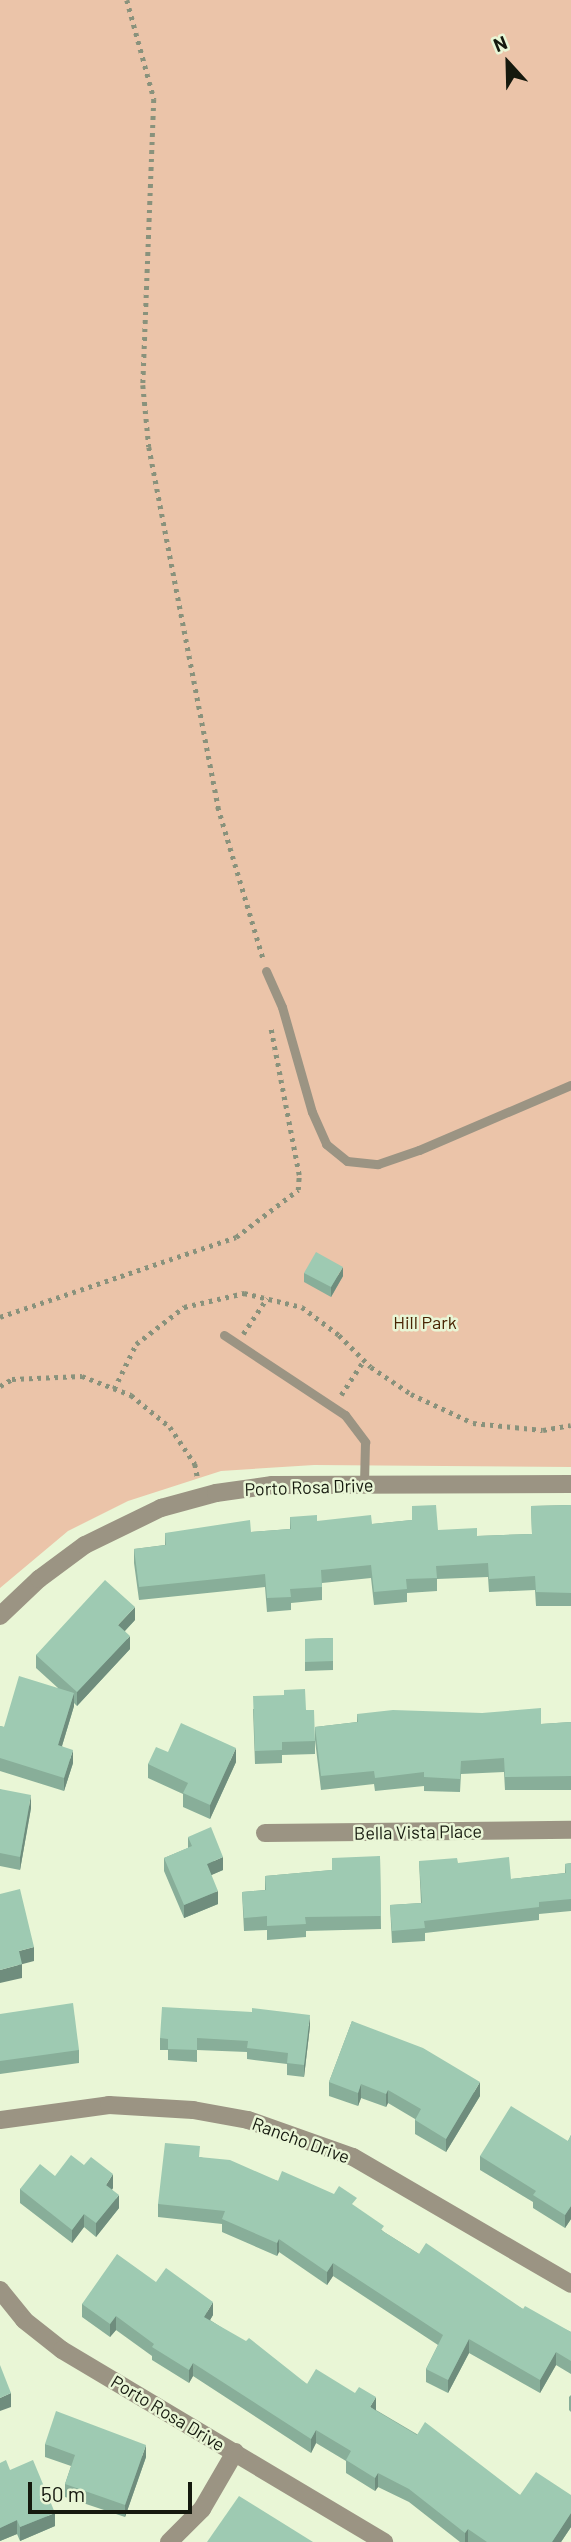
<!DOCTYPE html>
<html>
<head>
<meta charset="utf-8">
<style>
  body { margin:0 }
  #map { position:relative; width:571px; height:2542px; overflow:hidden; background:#e9f6d6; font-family:Barlow,sans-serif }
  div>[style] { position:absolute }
  .green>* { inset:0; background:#ebc4a9 }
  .path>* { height:4.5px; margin-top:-2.25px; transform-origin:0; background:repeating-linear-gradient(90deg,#89927c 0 3.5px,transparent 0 8.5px) }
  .service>* { height:9px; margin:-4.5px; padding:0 4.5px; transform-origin:4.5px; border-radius:4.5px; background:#9b9483 }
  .minor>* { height:18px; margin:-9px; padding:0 9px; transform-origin:9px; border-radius:9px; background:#9b9483 }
  .wall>* { inset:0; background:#88ae99 }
  .shaded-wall>* { inset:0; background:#6f8d7d }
  .building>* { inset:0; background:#9ecab2 }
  span { translate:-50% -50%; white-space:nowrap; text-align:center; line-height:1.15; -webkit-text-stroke:5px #e9f6d6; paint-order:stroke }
  .park-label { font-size:18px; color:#492403 }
  .street-label { font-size:18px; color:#15190e }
  .north { position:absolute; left:473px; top:28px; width:70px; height:70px; -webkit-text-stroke:5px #e9f6d6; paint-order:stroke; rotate:338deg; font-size:19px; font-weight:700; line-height:28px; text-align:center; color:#15190e }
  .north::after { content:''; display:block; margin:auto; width:24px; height:32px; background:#15190e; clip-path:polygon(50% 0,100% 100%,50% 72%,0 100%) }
  .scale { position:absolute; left:28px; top:2482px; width:164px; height:32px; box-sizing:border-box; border:4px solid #15190e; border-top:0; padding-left:9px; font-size:21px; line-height:24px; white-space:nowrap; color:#15190e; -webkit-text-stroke:5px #e9f6d6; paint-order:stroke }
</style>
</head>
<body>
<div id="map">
  <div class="green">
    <div style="clip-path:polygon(0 0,571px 0,571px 1467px,314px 1465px,221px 1471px,128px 1501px,68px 1531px,0 1588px)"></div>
  </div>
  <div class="path">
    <div style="left:127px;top:0;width:103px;rotate:74.7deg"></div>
    <div style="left:154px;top:99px;width:286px;rotate:92.2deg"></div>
    <div style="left:143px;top:385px;width:62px;rotate:84.5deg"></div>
    <div style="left:149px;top:447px;width:367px;rotate:79.1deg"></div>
    <div style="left:218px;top:807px;width:158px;rotate:73.4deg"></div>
    <div style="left:0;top:1317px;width:249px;rotate:-18.7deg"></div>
    <div style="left:236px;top:1237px;width:78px;rotate:-37.2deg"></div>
    <div style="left:298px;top:1190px;width:15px;rotate:-86deg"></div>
    <div style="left:299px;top:1175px;width:149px;rotate:-100.9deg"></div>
    <div style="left:243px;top:1334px;width:43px;rotate:-56.3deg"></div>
    <div style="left:0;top:1386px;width:14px;rotate:-30deg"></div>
    <div style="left:12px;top:1379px;width:70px;rotate:-2.5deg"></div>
    <div style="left:82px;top:1376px;width:53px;rotate:21.2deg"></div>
    <div style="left:131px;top:1395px;width:50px;rotate:39.4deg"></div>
    <div style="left:170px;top:1427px;width:45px;rotate:56deg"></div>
    <div style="left:195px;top:1464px;width:16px;rotate:79deg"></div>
    <div style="left:114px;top:1389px;width:50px;rotate:-63.9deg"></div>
    <div style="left:136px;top:1344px;width:61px;rotate:-37.6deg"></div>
    <div style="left:184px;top:1307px;width:62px;rotate:-13.1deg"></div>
    <div style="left:244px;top:1293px;width:60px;rotate:13.6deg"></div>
    <div style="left:302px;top:1307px;width:46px;rotate:37.1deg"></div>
    <div style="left:339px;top:1335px;width:45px;rotate:45deg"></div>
    <div style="left:371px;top:1367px;width:48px;rotate:34deg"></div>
    <div style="left:411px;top:1394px;width:68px;rotate:25.1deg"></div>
    <div style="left:473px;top:1423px;width:70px;rotate:5.7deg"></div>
    <div style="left:543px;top:1430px;width:28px;rotate:-10deg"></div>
    <div style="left:341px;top:1395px;width:42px;rotate:-56.7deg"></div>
  </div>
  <div class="service">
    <div style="left:266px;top:971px;width:39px;rotate:66deg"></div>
    <div style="left:282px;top:1007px;width:109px;rotate:74.1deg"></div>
    <div style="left:312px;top:1112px;width:35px;rotate:66deg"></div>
    <div style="left:326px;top:1144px;width:27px;rotate:39deg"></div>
    <div style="left:347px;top:1161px;width:31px;rotate:6deg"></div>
    <div style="left:378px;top:1164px;width:43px;rotate:-18.9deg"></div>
    <div style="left:419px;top:1150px;width:165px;rotate:-23.2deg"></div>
    <div style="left:224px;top:1335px;width:145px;rotate:33.5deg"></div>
    <div style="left:345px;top:1415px;width:34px;rotate:53deg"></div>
    <div style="left:365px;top:1442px;width:42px;rotate:91.4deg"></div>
  </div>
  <div class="minor">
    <div style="left:0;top:1616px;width:54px;rotate:-43.5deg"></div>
    <div style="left:39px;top:1579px;width:57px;rotate:-36.5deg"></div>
    <div style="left:85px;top:1545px;width:85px;rotate:-26deg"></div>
    <div style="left:161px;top:1508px;width:57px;rotate:-15.3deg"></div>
    <div style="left:216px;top:1493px;width:57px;rotate:-8.1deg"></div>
    <div style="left:272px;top:1485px;width:299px;rotate:-0.2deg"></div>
    <div style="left:265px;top:1833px;width:306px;rotate:-0.6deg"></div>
    <div style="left:0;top:2120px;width:110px;rotate:-7.8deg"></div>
    <div style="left:109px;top:2105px;width:84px;rotate:3.4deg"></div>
    <div style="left:193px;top:2110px;width:56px;rotate:10.3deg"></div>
    <div style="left:248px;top:2120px;width:111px;rotate:19.4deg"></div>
    <div style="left:353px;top:2157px;width:252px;rotate:30.2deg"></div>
    <div style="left:0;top:2290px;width:38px;rotate:51deg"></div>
    <div style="left:24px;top:2320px;width:48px;rotate:38.3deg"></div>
    <div style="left:62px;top:2350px;width:375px;rotate:30.8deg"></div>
    <div style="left:169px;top:2542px;width:47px;rotate:-45deg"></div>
    <div style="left:202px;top:2509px;width:66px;rotate:-59.9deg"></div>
  </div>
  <div class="wall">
    <div style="clip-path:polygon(304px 1273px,343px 1276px,331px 1297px,304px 1282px)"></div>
    <div style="clip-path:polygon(571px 1505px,571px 1606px,536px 1606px,535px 1590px,489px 1592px,488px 1577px,437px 1579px,437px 1591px,407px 1593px,407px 1602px,374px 1605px,371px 1578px,322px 1583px,322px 1600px,291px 1603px,291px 1610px,267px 1612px,265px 1587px,139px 1600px,134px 1563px,134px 1549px,165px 1545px,165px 1533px,251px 1532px,290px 1529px,290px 1517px,317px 1521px,372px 1524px,412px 1520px,412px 1506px,438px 1530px,477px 1536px,532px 1534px,531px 1506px)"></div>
    <div style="clip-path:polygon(135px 1620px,125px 1631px,130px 1649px,77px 1706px,74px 1703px,74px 1706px,62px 1746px,73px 1763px,64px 1791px,0 1771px,0 1726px,4px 1727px,58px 1688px,36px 1668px,36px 1655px)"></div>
    <div style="clip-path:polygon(333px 1638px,333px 1670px,305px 1671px,305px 1639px)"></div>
    <div style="clip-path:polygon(253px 1709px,306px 1710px,315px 1741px,315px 1754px,282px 1755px,282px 1763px,255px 1764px)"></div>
    <div style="clip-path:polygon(357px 1714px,541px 1724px,571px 1722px,571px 1790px,505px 1790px,504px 1772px,461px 1774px,460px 1792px,424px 1791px,424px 1786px,375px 1791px,374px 1784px,321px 1790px,315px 1740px,315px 1727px,357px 1722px)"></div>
    <div style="clip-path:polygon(168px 1752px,236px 1762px,210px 1819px,183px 1807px,183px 1794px,148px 1778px,148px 1764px)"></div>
    <div style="clip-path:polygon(0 1789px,31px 1808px,20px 1870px,0 1866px)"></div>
    <div style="clip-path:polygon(188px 1837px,223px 1870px,211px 1875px,218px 1904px,184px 1918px,164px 1871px,164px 1858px,188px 1848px)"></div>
    <div style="clip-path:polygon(380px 1856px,381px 1929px,306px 1931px,306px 1937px,267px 1940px,267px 1930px,244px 1931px,242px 1892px,265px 1890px,265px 1876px,332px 1870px)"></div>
    <div style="clip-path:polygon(419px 1861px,458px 1863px,511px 1879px,565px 1873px,565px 1864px,571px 1863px,571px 1911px,539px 1914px,539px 1920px,425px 1933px,425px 1941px,392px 1943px,390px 1905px,421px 1903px)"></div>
    <div style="clip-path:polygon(0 2014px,79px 2050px,79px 2063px,0 2074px)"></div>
    <div style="clip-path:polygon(352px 2021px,480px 2096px,446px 2152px,415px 2134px,415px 2119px,388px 2103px,386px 2107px,361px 2098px,358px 2106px,329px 2096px,329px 2082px)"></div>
    <div style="clip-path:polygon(310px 2026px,304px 2077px,287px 2075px,287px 2064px,247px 2059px,247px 2052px,197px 2050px,197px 2062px,168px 2060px,168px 2050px,160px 2050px,160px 2038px)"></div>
    <div style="clip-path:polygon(571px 2135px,571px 2219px,565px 2228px,533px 2208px,533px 2202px,480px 2170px,480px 2156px,568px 2141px)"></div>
    <div style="clip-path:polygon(200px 2157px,278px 2181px,357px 2208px,384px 2232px,419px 2254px,523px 2309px,571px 2332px,571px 2374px,556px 2365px,540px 2393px,469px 2353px,448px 2393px,426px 2382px,426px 2369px,438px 2345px,333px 2276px,327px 2285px,279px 2252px,277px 2256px,222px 2232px,222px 2224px,158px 2217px,158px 2204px)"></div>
    <div style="clip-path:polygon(55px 2176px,113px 2188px,112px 2189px,119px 2208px,96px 2237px,84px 2227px,72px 2243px,20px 2203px,20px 2189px)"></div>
    <div style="clip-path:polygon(156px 2282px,213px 2315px,210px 2320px,307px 2384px,376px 2410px,520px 2495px,571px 2495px,571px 2527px,561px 2542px,460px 2542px,409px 2502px,378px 2487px,375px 2491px,346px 2473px,346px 2461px,316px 2443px,311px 2453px,193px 2376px,189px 2383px,152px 2360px,152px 2356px,116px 2330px,110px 2337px,82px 2317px,82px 2304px)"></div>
    <div style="clip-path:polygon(571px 2395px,571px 2412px,569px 2410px,569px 2397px)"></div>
    <div style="clip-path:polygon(45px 2444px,146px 2457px,125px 2517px,65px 2497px,65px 2484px,71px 2466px,45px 2457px)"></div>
    <div style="clip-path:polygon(0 2463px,55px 2526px,20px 2541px,17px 2534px,0 2541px)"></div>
  </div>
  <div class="shaded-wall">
    <div style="clip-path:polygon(343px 1267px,343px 1276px,331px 1297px,331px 1287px)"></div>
    <div style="clip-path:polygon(135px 1607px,135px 1620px,118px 1638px,118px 1625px)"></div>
    <div style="clip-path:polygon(130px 1636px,130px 1649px,77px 1706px,77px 1692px)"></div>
    <div style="clip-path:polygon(74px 1693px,74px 1706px,58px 1759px,58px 1745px)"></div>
    <div style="clip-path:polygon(236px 1748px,236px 1762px,210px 1819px,210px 1805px)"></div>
    <div style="clip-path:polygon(73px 1750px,73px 1763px,64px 1791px,64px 1778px)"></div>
    <div style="clip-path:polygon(31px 1795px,31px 1808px,20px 1870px,20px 1857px)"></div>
    <div style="clip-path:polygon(223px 1857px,223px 1870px,207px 1877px,207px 1864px)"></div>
    <div style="clip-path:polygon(218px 1891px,218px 1904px,184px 1918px,184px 1905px)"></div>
    <div style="clip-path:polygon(34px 1947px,34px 1961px,19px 1965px,19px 1951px)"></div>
    <div style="clip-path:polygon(22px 1964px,22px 1978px,0 1983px,0 1970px)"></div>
    <div style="clip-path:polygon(310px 2015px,310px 2026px,304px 2077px,304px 2065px)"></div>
    <div style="clip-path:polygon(480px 2082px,480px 2096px,446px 2152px,446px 2139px)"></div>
    <div style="clip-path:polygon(361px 2084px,361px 2098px,358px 2106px,358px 2093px)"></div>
    <div style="clip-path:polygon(388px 2090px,388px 2103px,386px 2107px,386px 2094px)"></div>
    <div style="clip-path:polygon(113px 2174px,113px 2188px,106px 2198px,106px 2185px)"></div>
    <div style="clip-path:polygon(119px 2195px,119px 2208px,96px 2237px,96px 2223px)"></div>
    <div style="clip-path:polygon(571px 2206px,571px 2219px,565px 2228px,565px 2215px)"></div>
    <div style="clip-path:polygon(84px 2214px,84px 2227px,72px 2243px,72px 2230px)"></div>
    <div style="clip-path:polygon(279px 2239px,279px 2252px,277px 2256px,277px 2243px)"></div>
    <div style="clip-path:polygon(333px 2263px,333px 2276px,327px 2285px,327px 2272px)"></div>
    <div style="clip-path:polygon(213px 2302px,213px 2315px,204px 2330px,204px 2317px)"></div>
    <div style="clip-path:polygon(116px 2316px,116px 2330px,110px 2337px,110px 2324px)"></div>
    <div style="clip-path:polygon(469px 2339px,469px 2353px,448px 2393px,448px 2380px)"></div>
    <div style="clip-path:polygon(556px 2352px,556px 2365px,540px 2393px,540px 2380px)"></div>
    <div style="clip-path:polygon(193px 2363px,193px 2376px,189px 2383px,189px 2370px)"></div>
    <div style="clip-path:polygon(11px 2393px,11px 2407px,0 2411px,0 2398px)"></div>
    <div style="clip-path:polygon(376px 2397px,376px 2411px,370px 2407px)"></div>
    <div style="clip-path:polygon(316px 2430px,316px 2443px,311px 2453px,311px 2439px)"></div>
    <div style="clip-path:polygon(146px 2445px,146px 2457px,125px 2517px,125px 2505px)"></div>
    <div style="clip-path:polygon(378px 2473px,378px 2487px,375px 2491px,375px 2478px)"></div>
    <div style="clip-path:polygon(55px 2513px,55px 2526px,20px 2541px,20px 2527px)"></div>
    <div style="clip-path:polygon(571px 2513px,571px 2527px,561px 2542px,552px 2542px)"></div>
    <div style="clip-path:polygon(17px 2520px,17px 2534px,0 2541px,0 2528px)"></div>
    <div style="clip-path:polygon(468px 2529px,468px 2542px,465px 2542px,465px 2533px)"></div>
  </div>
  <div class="building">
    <div style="clip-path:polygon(316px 1252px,343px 1267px,331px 1287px,304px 1273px)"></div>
    <div style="clip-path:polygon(436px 1505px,438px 1530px,477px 1528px,477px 1536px,532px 1534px,531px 1506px,571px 1505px,571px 1593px,536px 1592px,535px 1576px,489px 1579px,488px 1563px,436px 1566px,437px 1578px,406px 1579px,407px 1589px,374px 1592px,371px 1565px,321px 1570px,322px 1587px,290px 1589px,291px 1597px,267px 1598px,265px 1574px,139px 1587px,134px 1549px,166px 1545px,165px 1533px,250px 1520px,251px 1532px,291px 1529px,290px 1517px,317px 1515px,317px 1521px,371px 1515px,372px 1524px,412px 1520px,412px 1506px)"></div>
    <div style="clip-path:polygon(105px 1580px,135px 1607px,118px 1625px,130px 1636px,77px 1692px,36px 1655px)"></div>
    <div style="clip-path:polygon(333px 1638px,333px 1661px,305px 1662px,305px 1639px)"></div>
    <div style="clip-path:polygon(19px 1676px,74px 1693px,58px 1745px,73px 1750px,64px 1778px,0 1758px,0 1726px,4px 1727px)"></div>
    <div style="clip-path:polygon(305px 1689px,306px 1710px,314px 1710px,315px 1741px,282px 1742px,282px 1750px,255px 1751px,253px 1696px,284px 1695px,284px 1690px)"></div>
    <div style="clip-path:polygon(541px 1708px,541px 1724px,571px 1722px,571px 1776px,505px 1777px,504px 1758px,461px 1761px,460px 1779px,424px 1777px,424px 1772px,375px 1778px,374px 1771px,321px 1776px,315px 1727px,358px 1722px,357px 1714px,393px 1710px,482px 1713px)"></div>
    <div style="clip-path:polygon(181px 1723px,236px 1748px,210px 1805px,183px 1793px,188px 1783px,148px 1764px,156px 1747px,168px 1752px)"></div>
    <div style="clip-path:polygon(0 1789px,31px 1795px,20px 1857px,0 1853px)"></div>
    <div style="clip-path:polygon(211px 1827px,223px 1857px,207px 1864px,218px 1891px,184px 1905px,164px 1858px,192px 1846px,188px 1837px)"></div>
    <div style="clip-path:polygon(380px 1856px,381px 1916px,305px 1917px,306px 1924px,267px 1926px,267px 1916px,244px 1918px,242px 1892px,266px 1890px,265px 1876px,332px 1870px,332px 1858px)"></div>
    <div style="clip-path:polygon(509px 1857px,511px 1879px,566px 1873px,565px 1864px,571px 1863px,571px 1899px,539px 1902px,539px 1907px,424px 1921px,425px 1928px,392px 1931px,390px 1905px,422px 1903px,419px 1861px,457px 1858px,458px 1863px)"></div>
    <div style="clip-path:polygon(20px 1889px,34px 1947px,19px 1951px,22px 1964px,0 1970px,0 1894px)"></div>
    <div style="clip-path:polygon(73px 2003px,79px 2050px,0 2061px,0 2014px)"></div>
    <div style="clip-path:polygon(162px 2007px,252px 2012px,252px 2008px,310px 2015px,304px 2065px,287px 2063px,288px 2053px,247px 2048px,248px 2041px,197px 2038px,197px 2050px,168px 2049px,168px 2039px,160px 2038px)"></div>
    <div style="clip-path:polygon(352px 2021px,423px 2048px,480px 2082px,446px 2139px,415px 2120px,421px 2109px,388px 2090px,386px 2094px,361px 2084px,358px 2093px,329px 2082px)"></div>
    <div style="clip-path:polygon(511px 2106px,568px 2141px,571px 2135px,571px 2206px,565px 2215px,533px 2195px,536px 2191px,480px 2156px)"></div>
    <div style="clip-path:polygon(165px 2143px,200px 2146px,199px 2157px,230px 2160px,278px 2181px,282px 2171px,334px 2194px,339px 2186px,357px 2198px,352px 2204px,384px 2226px,381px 2230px,419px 2254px,426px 2243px,523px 2309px,525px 2306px,571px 2332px,571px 2361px,556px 2352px,540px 2380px,469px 2339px,448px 2380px,426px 2369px,443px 2335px,333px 2263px,327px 2272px,279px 2239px,277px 2243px,222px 2219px,225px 2211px,158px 2204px)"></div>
    <div style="clip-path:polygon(71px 2155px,84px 2165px,91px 2157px,113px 2174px,106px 2185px,119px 2195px,96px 2223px,84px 2214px,72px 2230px,20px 2189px,40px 2164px,55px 2176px)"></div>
    <div style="clip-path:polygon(117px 2254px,156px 2282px,166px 2268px,213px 2302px,204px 2317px,246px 2341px,249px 2338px,307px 2384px,316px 2369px,355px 2393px,359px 2387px,376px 2397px,370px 2407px,417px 2435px,425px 2422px,520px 2495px,536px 2472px,571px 2495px,571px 2513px,552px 2542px,487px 2542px,468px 2529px,465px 2533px,409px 2489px,378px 2473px,375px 2478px,346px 2460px,351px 2451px,316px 2430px,311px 2439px,193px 2363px,189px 2370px,152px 2347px,154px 2344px,116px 2316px,110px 2324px,82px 2304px)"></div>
    <div style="clip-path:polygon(0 2365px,11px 2393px,0 2398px)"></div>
    <div style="clip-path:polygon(56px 2411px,146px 2445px,125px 2505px,65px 2484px,75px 2455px,45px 2444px)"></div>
    <div style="clip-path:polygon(6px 2460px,10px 2470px,33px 2460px,55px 2513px,20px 2527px,17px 2520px,0 2528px,0 2463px)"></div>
    <div style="clip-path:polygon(239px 2496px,313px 2542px,207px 2542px)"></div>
  </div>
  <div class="park-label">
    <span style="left:425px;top:1322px">Hill Park</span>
  </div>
  <div class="street-label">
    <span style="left:309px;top:1487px;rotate:-2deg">Porto Rosa Drive</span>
    <span style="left:418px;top:1832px;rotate:-1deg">Bella Vista Place</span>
    <span style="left:301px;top:2140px;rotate:20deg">Rancho Drive</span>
    <span style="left:168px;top:2413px;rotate:31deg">Porto Rosa Drive</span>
  </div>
  <div class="north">N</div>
  <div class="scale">50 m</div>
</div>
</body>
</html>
